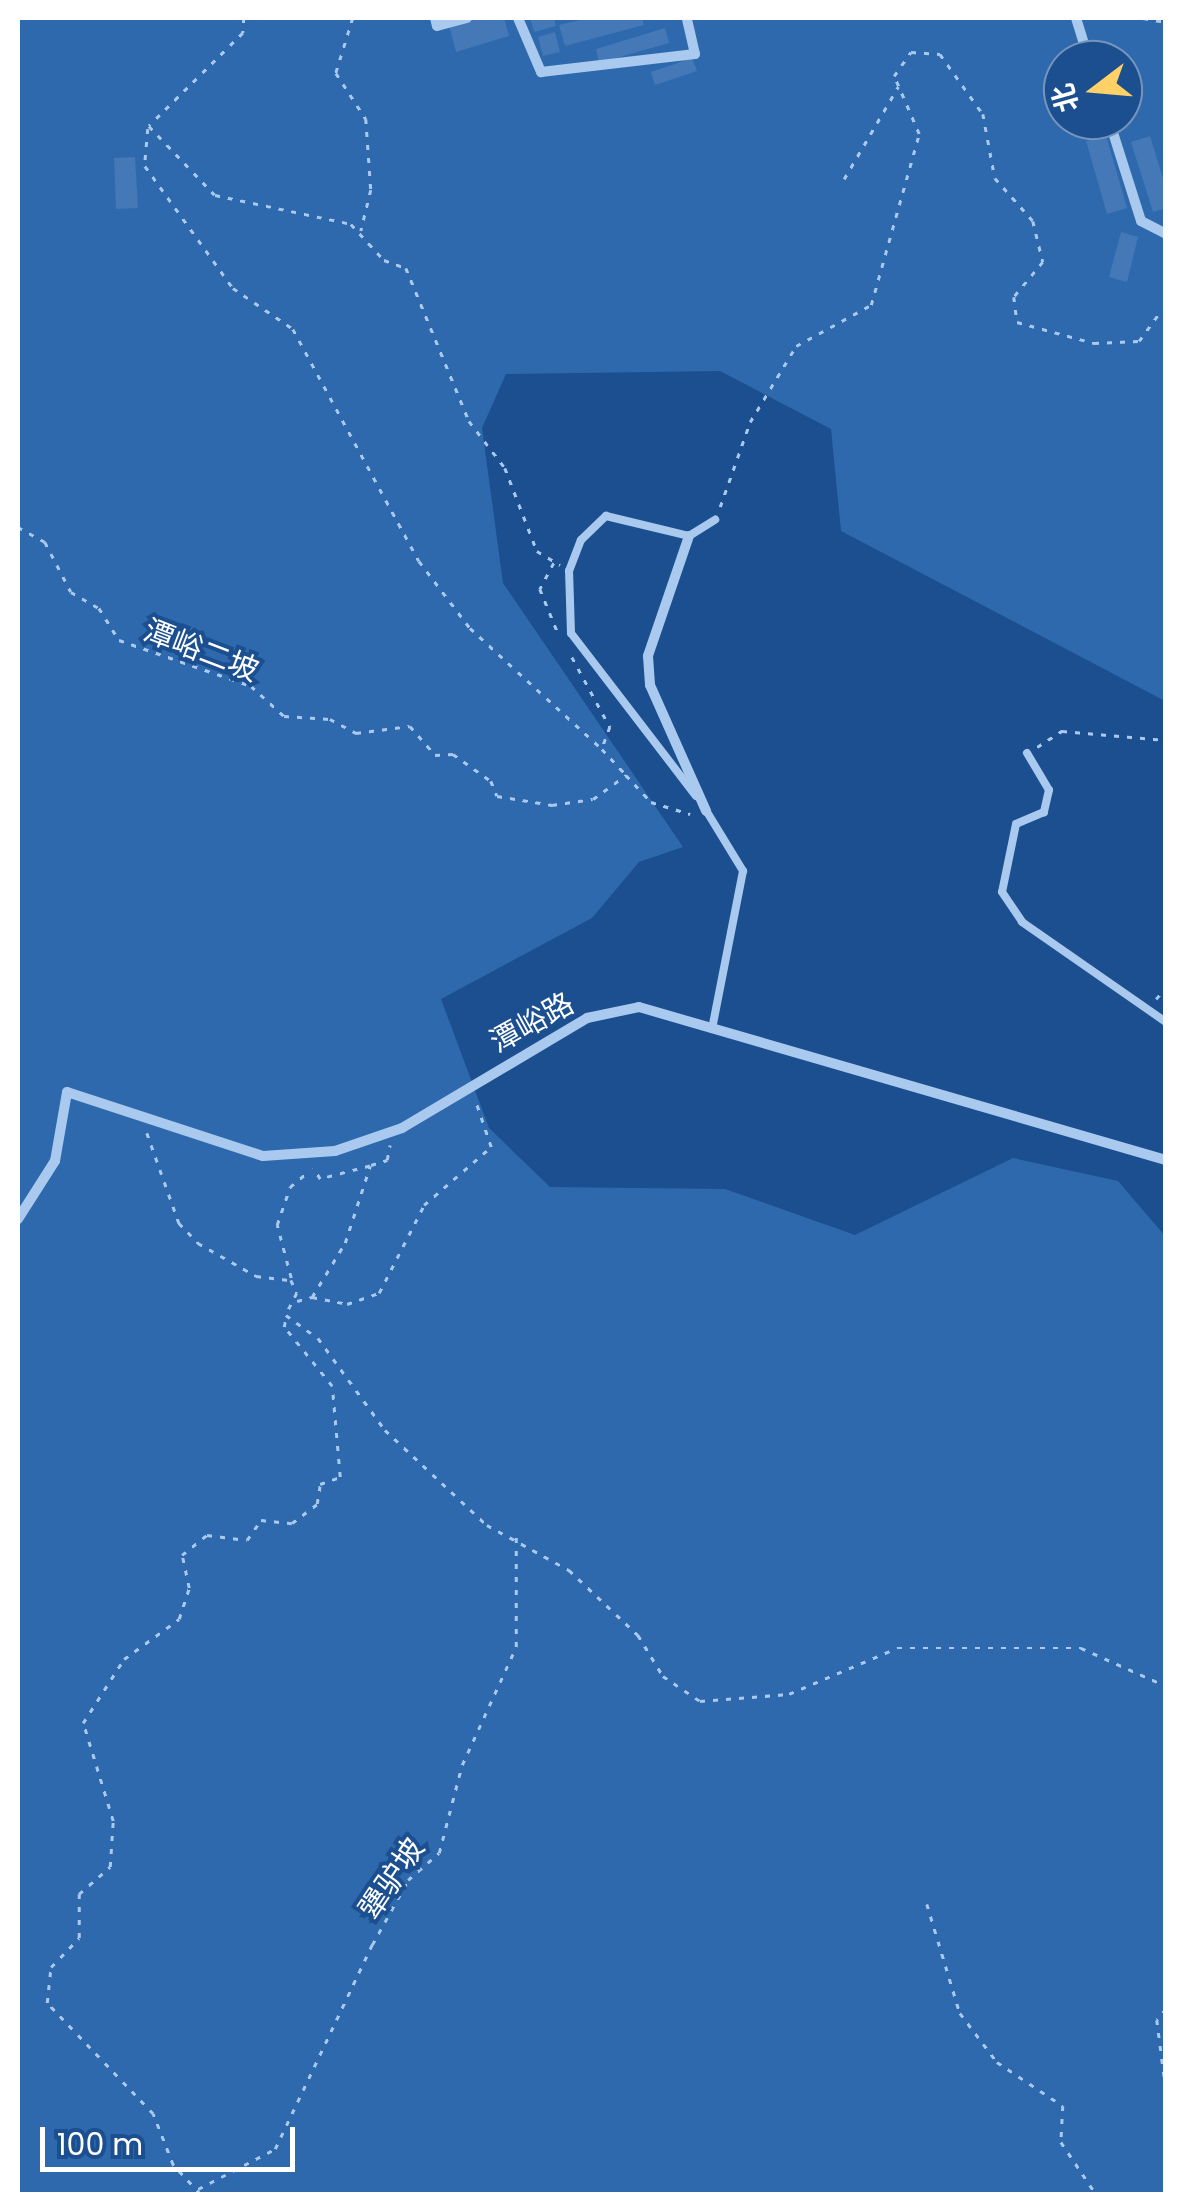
<!DOCTYPE html>
<html>
<head>
<meta charset="utf-8">
<style>
  body { margin:0 }
  #map { position:relative; width:1183px; height:2212px; overflow:hidden; background:#1b4f8f; font-family:Poppins,"Noto Sans SC",sans-serif }
  div>[style] { position:absolute }
  .green>* { inset:0; background:#2e69ad }
  .building>* { inset:0; background:#4478b7 }
  .path>* { height:2.5px; margin-top:-1.25px; transform-origin:0; background:repeating-linear-gradient(90deg,#a9c9ee 0 5px,transparent 0 13px) }
  .lane>* { height:8px; margin:-4px; padding:0 4px; transform-origin:4px; border-radius:4px; background:#a9c9ee }
  .street>* { height:10px; margin:-5px; padding:0 5px; transform-origin:5px; border-radius:5px; background:#a9c9ee }
  span { translate:-50% -50%; white-space:nowrap; text-align:center; line-height:1.15; -webkit-text-stroke:8px #1b4f8f; paint-order:stroke }
  .street-label { font-size:30px; color:#fff }
  .frame { position:absolute; inset:0; border:20px solid #fff; pointer-events:none }
  .north { position:absolute; left:1043px; top:40px; width:100px; height:100px; box-sizing:border-box; background:#1b4f8f; border:2px solid #7695bc; border-radius:50%; rotate:254deg; font-size:28px; font-weight:700; line-height:40px; text-align:center; color:#fff }
  .north::after { content:''; display:block; margin:auto; width:35px; height:45px; background:#ffd166; clip-path:polygon(50% 0,100% 100%,50% 72%,0 100%) }
  .scale { position:absolute; left:40px; top:2127px; width:255px; height:45px; box-sizing:border-box; border:5px solid #fff; border-top:0; padding-left:12px; font-size:30px; line-height:35px; white-space:nowrap; color:#fff; -webkit-text-stroke:8px #1b4f8f; paint-order:stroke }
</style>
</head>
<body>
<div id="map">
  <div class="green">
    <div style="clip-path:polygon(evenodd,18px 18px,1165px 18px,1165px 701px,841px 531px,831px 429px,720px 371px,506px 374px,482px 428px,503px 583px,683px 847px,639px 862px,592px 918px,441px 999px,489px 1128px,550px 1187px,725px 1189px,855px 1235px,1013px 1158px,1118px 1181px,1165px 1236px,1165px 2194px,18px 2194px,18px 18px,1063px 60px,1123px 60px,1123px 120px,1063px 120px,1063px 60px)"></div>
  </div>
  <div class="building">
    <div style="clip-path:polygon(476px 18px,504px 18px,509px 36px,456px 52px,449px 25px)"></div>
    <div style="clip-path:polygon(530px 18px,554px 18px,556px 26px,534px 32px)"></div>
    <div style="clip-path:polygon(588px 18px,642px 18px,644px 25px,565px 46px,559px 25px)"></div>
    <div style="clip-path:polygon(665px 28px,669px 43px,599px 63px,596px 49px)"></div>
    <div style="clip-path:polygon(555px 32px,560px 52px,543px 56px,538px 37px)"></div>
    <div style="clip-path:polygon(692px 58px,697px 71px,655px 85px,651px 72px)"></div>
    <div style="clip-path:polygon(1106px 135px,1127px 208px,1107px 214px,1086px 141px)"></div>
    <div style="clip-path:polygon(1150px 136px,1166px 188px,1166px 208px,1153px 212px,1131px 142px)"></div>
    <div style="clip-path:polygon(135px 157px,138px 208px,116px 209px,114px 158px)"></div>
    <div style="clip-path:polygon(1121px 232px,1138px 237px,1127px 282px,1109px 277px)"></div>
  </div>
  <div class="path">
    <div style="left:244px;top:18px;width:15px;rotate:94deg"></div>
    <div style="left:243px;top:33px;width:132px;rotate:135.3deg"></div>
    <div style="left:149px;top:126px;width:95px;rotate:46.3deg"></div>
    <div style="left:215px;top:195px;width:139px;rotate:12deg"></div>
    <div style="left:351px;top:224px;width:49px;rotate:47.5deg"></div>
    <div style="left:384px;top:260px;width:23px;rotate:20deg"></div>
    <div style="left:406px;top:268px;width:165px;rotate:67.6deg"></div>
    <div style="left:469px;top:421px;width:59px;rotate:52.5deg"></div>
    <div style="left:505px;top:468px;width:89px;rotate:68.9deg"></div>
    <div style="left:537px;top:551px;width:27px;rotate:31deg"></div>
    <div style="left:353px;top:18px;width:58px;rotate:107.2deg"></div>
    <div style="left:336px;top:73px;width:55px;rotate:56.9deg"></div>
    <div style="left:366px;top:119px;width:71px;rotate:86deg"></div>
    <div style="left:371px;top:190px;width:42px;rotate:103.7deg"></div>
    <div style="left:1143px;top:18px;width:23px;rotate:10deg"></div>
    <div style="left:148px;top:129px;width:37px;rotate:95deg"></div>
    <div style="left:145px;top:166px;width:150px;rotate:54.2deg"></div>
    <div style="left:233px;top:288px;width:73px;rotate:34.3deg"></div>
    <div style="left:293px;top:329px;width:264px;rotate:61.5deg"></div>
    <div style="left:419px;top:561px;width:84px;rotate:52.7deg"></div>
    <div style="left:470px;top:628px;width:179px;rotate:42.5deg"></div>
    <div style="left:844px;top:179px;width:107px;rotate:-59.6deg"></div>
    <div style="left:1166px;top:280px;width:39px;rotate:90deg"></div>
    <div style="left:720px;top:507px;width:90px;rotate:-70.6deg"></div>
    <div style="left:750px;top:422px;width:89px;rotate:-58.8deg"></div>
    <div style="left:796px;top:346px;width:85px;rotate:-28.7deg"></div>
    <div style="left:871px;top:305px;width:178px;rotate:-74.3deg"></div>
    <div style="left:919px;top:134px;width:63px;rotate:-113.3deg"></div>
    <div style="left:894px;top:76px;width:29px;rotate:-55deg"></div>
    <div style="left:911px;top:52px;width:29px;rotate:4deg"></div>
    <div style="left:940px;top:54px;width:74px;rotate:54.4deg"></div>
    <div style="left:983px;top:114px;width:65px;rotate:79.4deg"></div>
    <div style="left:995px;top:178px;width:57px;rotate:48.5deg"></div>
    <div style="left:1033px;top:221px;width:42px;rotate:76.3deg"></div>
    <div style="left:1043px;top:262px;width:45px;rotate:129.6deg"></div>
    <div style="left:1014px;top:297px;width:25px;rotate:83deg"></div>
    <div style="left:1017px;top:322px;width:80px;rotate:15.3deg"></div>
    <div style="left:1094px;top:343px;width:45px;rotate:-2.5deg"></div>
    <div style="left:1139px;top:341px;width:39px;rotate:-54deg"></div>
    <div style="left:18px;top:527px;width:31px;rotate:29deg"></div>
    <div style="left:45px;top:542px;width:56px;rotate:62.5deg"></div>
    <div style="left:71px;top:592px;width:32px;rotate:30deg"></div>
    <div style="left:99px;top:608px;width:38px;rotate:58deg"></div>
    <div style="left:119px;top:640px;width:140px;rotate:19.2deg"></div>
    <div style="left:251px;top:686px;width:45px;rotate:42.3deg"></div>
    <div style="left:284px;top:716px;width:46px;rotate:3.7deg"></div>
    <div style="left:330px;top:719px;width:30px;rotate:28deg"></div>
    <div style="left:356px;top:733px;width:54px;rotate:-7.4deg"></div>
    <div style="left:410px;top:726px;width:38px;rotate:49deg"></div>
    <div style="left:435px;top:755px;width:18px;rotate:-3deg"></div>
    <div style="left:453px;top:754px;width:47px;rotate:35.4deg"></div>
    <div style="left:491px;top:781px;width:16px;rotate:68deg"></div>
    <div style="left:497px;top:796px;width:56px;rotate:9.3deg"></div>
    <div style="left:552px;top:805px;width:41px;rotate:-8.3deg"></div>
    <div style="left:593px;top:799px;width:41px;rotate:-36deg"></div>
    <div style="left:626px;top:775px;width:37px;rotate:47deg"></div>
    <div style="left:651px;top:802px;width:41px;rotate:17.1deg"></div>
    <div style="left:554px;top:563px;width:30px;rotate:118deg"></div>
    <div style="left:540px;top:589px;width:48px;rotate:67.8deg"></div>
    <div style="left:572px;top:657px;width:80px;rotate:61.5deg"></div>
    <div style="left:610px;top:727px;width:23px;rotate:110deg"></div>
    <div style="left:602px;top:749px;width:34px;rotate:47deg"></div>
    <div style="left:1037px;top:747px;width:30px;rotate:-33deg"></div>
    <div style="left:1062px;top:731px;width:104px;rotate:4.9deg"></div>
    <div style="left:1156px;top:999px;width:16px;rotate:-50deg"></div>
    <div style="left:147px;top:1133px;width:96px;rotate:70.4deg"></div>
    <div style="left:179px;top:1223px;width:28px;rotate:46deg"></div>
    <div style="left:198px;top:1243px;width:67px;rotate:29.6deg"></div>
    <div style="left:256px;top:1276px;width:35px;rotate:7deg"></div>
    <div style="left:291px;top:1280px;width:14px;rotate:65deg"></div>
    <div style="left:297px;top:1293px;width:25px;rotate:117deg"></div>
    <div style="left:286px;top:1315px;width:39px;rotate:36deg"></div>
    <div style="left:318px;top:1338px;width:114px;rotate:53.9deg"></div>
    <div style="left:385px;top:1430px;width:139px;rotate:43deg"></div>
    <div style="left:487px;top:1525px;width:94px;rotate:28.8deg"></div>
    <div style="left:569px;top:1570px;width:95px;rotate:43.3deg"></div>
    <div style="left:638px;top:1635px;width:48px;rotate:58.6deg"></div>
    <div style="left:663px;top:1676px;width:45px;rotate:34deg"></div>
    <div style="left:700px;top:1701px;width:89px;rotate:-4.5deg"></div>
    <div style="left:789px;top:1694px;width:117px;rotate:-23.1deg"></div>
    <div style="left:897px;top:1648px;width:184px"></div>
    <div style="left:1081px;top:1648px;width:93px;rotate:24.1deg"></div>
    <div style="left:371px;top:1165px;width:17px;rotate:-17deg"></div>
    <div style="left:387px;top:1160px;width:15px;rotate:-79deg"></div>
    <div style="left:291px;top:1278px;width:55px;rotate:-104.8deg"></div>
    <div style="left:277px;top:1225px;width:40px;rotate:-71.1deg"></div>
    <div style="left:290px;top:1187px;width:26px;rotate:-40deg"></div>
    <div style="left:312px;top:1297px;width:36px;rotate:11deg"></div>
    <div style="left:347px;top:1304px;width:34px;rotate:-19deg"></div>
    <div style="left:379px;top:1293px;width:99px;rotate:-62.9deg"></div>
    <div style="left:424px;top:1205px;width:89px;rotate:-40.9deg"></div>
    <div style="left:491px;top:1147px;width:50px;rotate:-108.8deg"></div>
    <div style="left:297px;top:1301px;width:16px;rotate:-15deg"></div>
    <div style="left:312px;top:1297px;width:63px;rotate:-58.6deg"></div>
    <div style="left:345px;top:1243px;width:81px;rotate:-72deg"></div>
    <div style="left:370px;top:1166px;width:52px;rotate:165.4deg"></div>
    <div style="left:320px;top:1179px;width:13px;rotate:-122deg"></div>
    <div style="left:927px;top:1904px;width:114px;rotate:73.2deg"></div>
    <div style="left:960px;top:2013px;width:61px;rotate:52.9deg"></div>
    <div style="left:997px;top:2062px;width:79px;rotate:33.7deg"></div>
    <div style="left:1063px;top:2106px;width:36px;rotate:93deg"></div>
    <div style="left:1061px;top:2142px;width:63px;rotate:56.1deg"></div>
    <div style="left:1166px;top:2009px;width:14px;rotate:129deg"></div>
    <div style="left:1157px;top:2020px;width:71px;rotate:82.7deg"></div>
    <div style="left:198px;top:2189px;width:87px;rotate:-27.5deg"></div>
    <div style="left:275px;top:2149px;width:226px;rotate:-64.6deg"></div>
    <div style="left:372px;top:1945px;width:74px;rotate:-61deg"></div>
    <div style="left:408px;top:1880px;width:41px;rotate:-41.1deg"></div>
    <div style="left:439px;top:1853px;width:91px;rotate:-75.4deg"></div>
    <div style="left:462px;top:1765px;width:130px;rotate:-65.4deg"></div>
    <div style="left:516px;top:1647px;width:111px;rotate:-90deg"></div>
    <div style="left:200px;top:2194px;width:40px;rotate:-133deg"></div>
    <div style="left:173px;top:2165px;width:55px;rotate:-111.4deg"></div>
    <div style="left:153px;top:2114px;width:153px;rotate:-133.7deg"></div>
    <div style="left:47px;top:2003px;width:36px;rotate:-84deg"></div>
    <div style="left:51px;top:1967px;width:40px;rotate:-46deg"></div>
    <div style="left:79px;top:1938px;width:44px;rotate:-90deg"></div>
    <div style="left:79px;top:1894px;width:41px;rotate:-41.1deg"></div>
    <div style="left:110px;top:1867px;width:46px;rotate:-86.3deg"></div>
    <div style="left:113px;top:1821px;width:102px;rotate:-107deg"></div>
    <div style="left:83px;top:1723px;width:76px;rotate:-57.4deg"></div>
    <div style="left:124px;top:1659px;width:68px;rotate:-36deg"></div>
    <div style="left:179px;top:1619px;width:33px;rotate:-72deg"></div>
    <div style="left:189px;top:1588px;width:34px;rotate:-102deg"></div>
    <div style="left:182px;top:1555px;width:32px;rotate:-39deg"></div>
    <div style="left:207px;top:1535px;width:40px;rotate:7.1deg"></div>
    <div style="left:247px;top:1540px;width:24px;rotate:-55deg"></div>
    <div style="left:261px;top:1520px;width:31px;rotate:6deg"></div>
    <div style="left:292px;top:1523px;width:31px;rotate:-37deg"></div>
    <div style="left:317px;top:1504px;width:20px;rotate:-81deg"></div>
    <div style="left:320px;top:1484px;width:21px;rotate:-19deg"></div>
    <div style="left:340px;top:1477px;width:91px;rotate:-95deg"></div>
    <div style="left:332px;top:1386px;width:76px;rotate:-129.1deg"></div>
    <div style="left:284px;top:1327px;width:10px;rotate:-79deg"></div>
  </div>
  <div class="lane">
    <div style="left:1027px;top:753px;width:43px;rotate:59.3deg"></div>
    <div style="left:1049px;top:790px;width:23px;rotate:103deg"></div>
    <div style="left:1044px;top:812px;width:30px;rotate:157deg"></div>
    <div style="left:1016px;top:824px;width:69px;rotate:101.6deg"></div>
    <div style="left:1002px;top:892px;width:36px;rotate:56deg"></div>
    <div style="left:1022px;top:922px;width:175px;rotate:34.8deg"></div>
    <div style="left:696px;top:796px;width:205px;rotate:-127.5deg"></div>
    <div style="left:571px;top:633px;width:62px;rotate:-91.8deg"></div>
    <div style="left:569px;top:571px;width:33px;rotate:-69deg"></div>
    <div style="left:581px;top:540px;width:35px;rotate:-44deg"></div>
    <div style="left:606px;top:516px;width:85px;rotate:13.5deg"></div>
    <div style="left:689px;top:536px;width:31px;rotate:-32deg"></div>
    <div style="left:704px;top:807px;width:75px;rotate:58.6deg"></div>
    <div style="left:743px;top:871px;width:161px;rotate:101.1deg"></div>
  </div>
  <div class="street">
    <div style="left:435px;top:18px;width:8px;rotate:76deg"></div>
    <div style="left:437px;top:26px;width:31px;rotate:-15deg"></div>
    <div style="left:518px;top:18px;width:59px;rotate:66.9deg"></div>
    <div style="left:541px;top:72px;width:155px;rotate:-6.7deg"></div>
    <div style="left:695px;top:54px;width:37px;rotate:-103deg"></div>
    <div style="left:1076px;top:18px;width:44px;rotate:72.8deg"></div>
    <div style="left:1109px;top:120px;width:106px;rotate:72.4deg"></div>
    <div style="left:1141px;top:221px;width:28px;rotate:27deg"></div>
    <div style="left:689px;top:536px;width:127px;rotate:108.9deg"></div>
    <div style="left:648px;top:656px;width:29px;rotate:86deg"></div>
    <div style="left:650px;top:685px;width:138px;rotate:66deg"></div>
    <div style="left:18px;top:1219px;width:69px;rotate:-57.5deg"></div>
    <div style="left:55px;top:1161px;width:70px;rotate:-80.1deg"></div>
    <div style="left:67px;top:1092px;width:206px;rotate:18.1deg"></div>
    <div style="left:263px;top:1156px;width:72px;rotate:-4deg"></div>
    <div style="left:335px;top:1151px;width:71px;rotate:-18.9deg"></div>
    <div style="left:402px;top:1128px;width:215px;rotate:-30.7deg"></div>
    <div style="left:587px;top:1018px;width:53px;rotate:-11.9deg"></div>
    <div style="left:639px;top:1007px;width:549px;rotate:16.19deg"></div>
  </div>
  <div class="street-label">
    <span style="left:201px;top:651px;rotate:21deg">潭峪二坡</span>
    <span style="left:532px;top:1023px;rotate:-29deg">潭峪路</span>
    <span style="left:392px;top:1879px;rotate:-56deg">犟驴坡</span>
  </div>
  <div class="frame"></div>
  <div class="north">北</div>
  <div class="scale">100 m</div>
</div>
</body>
</html>
